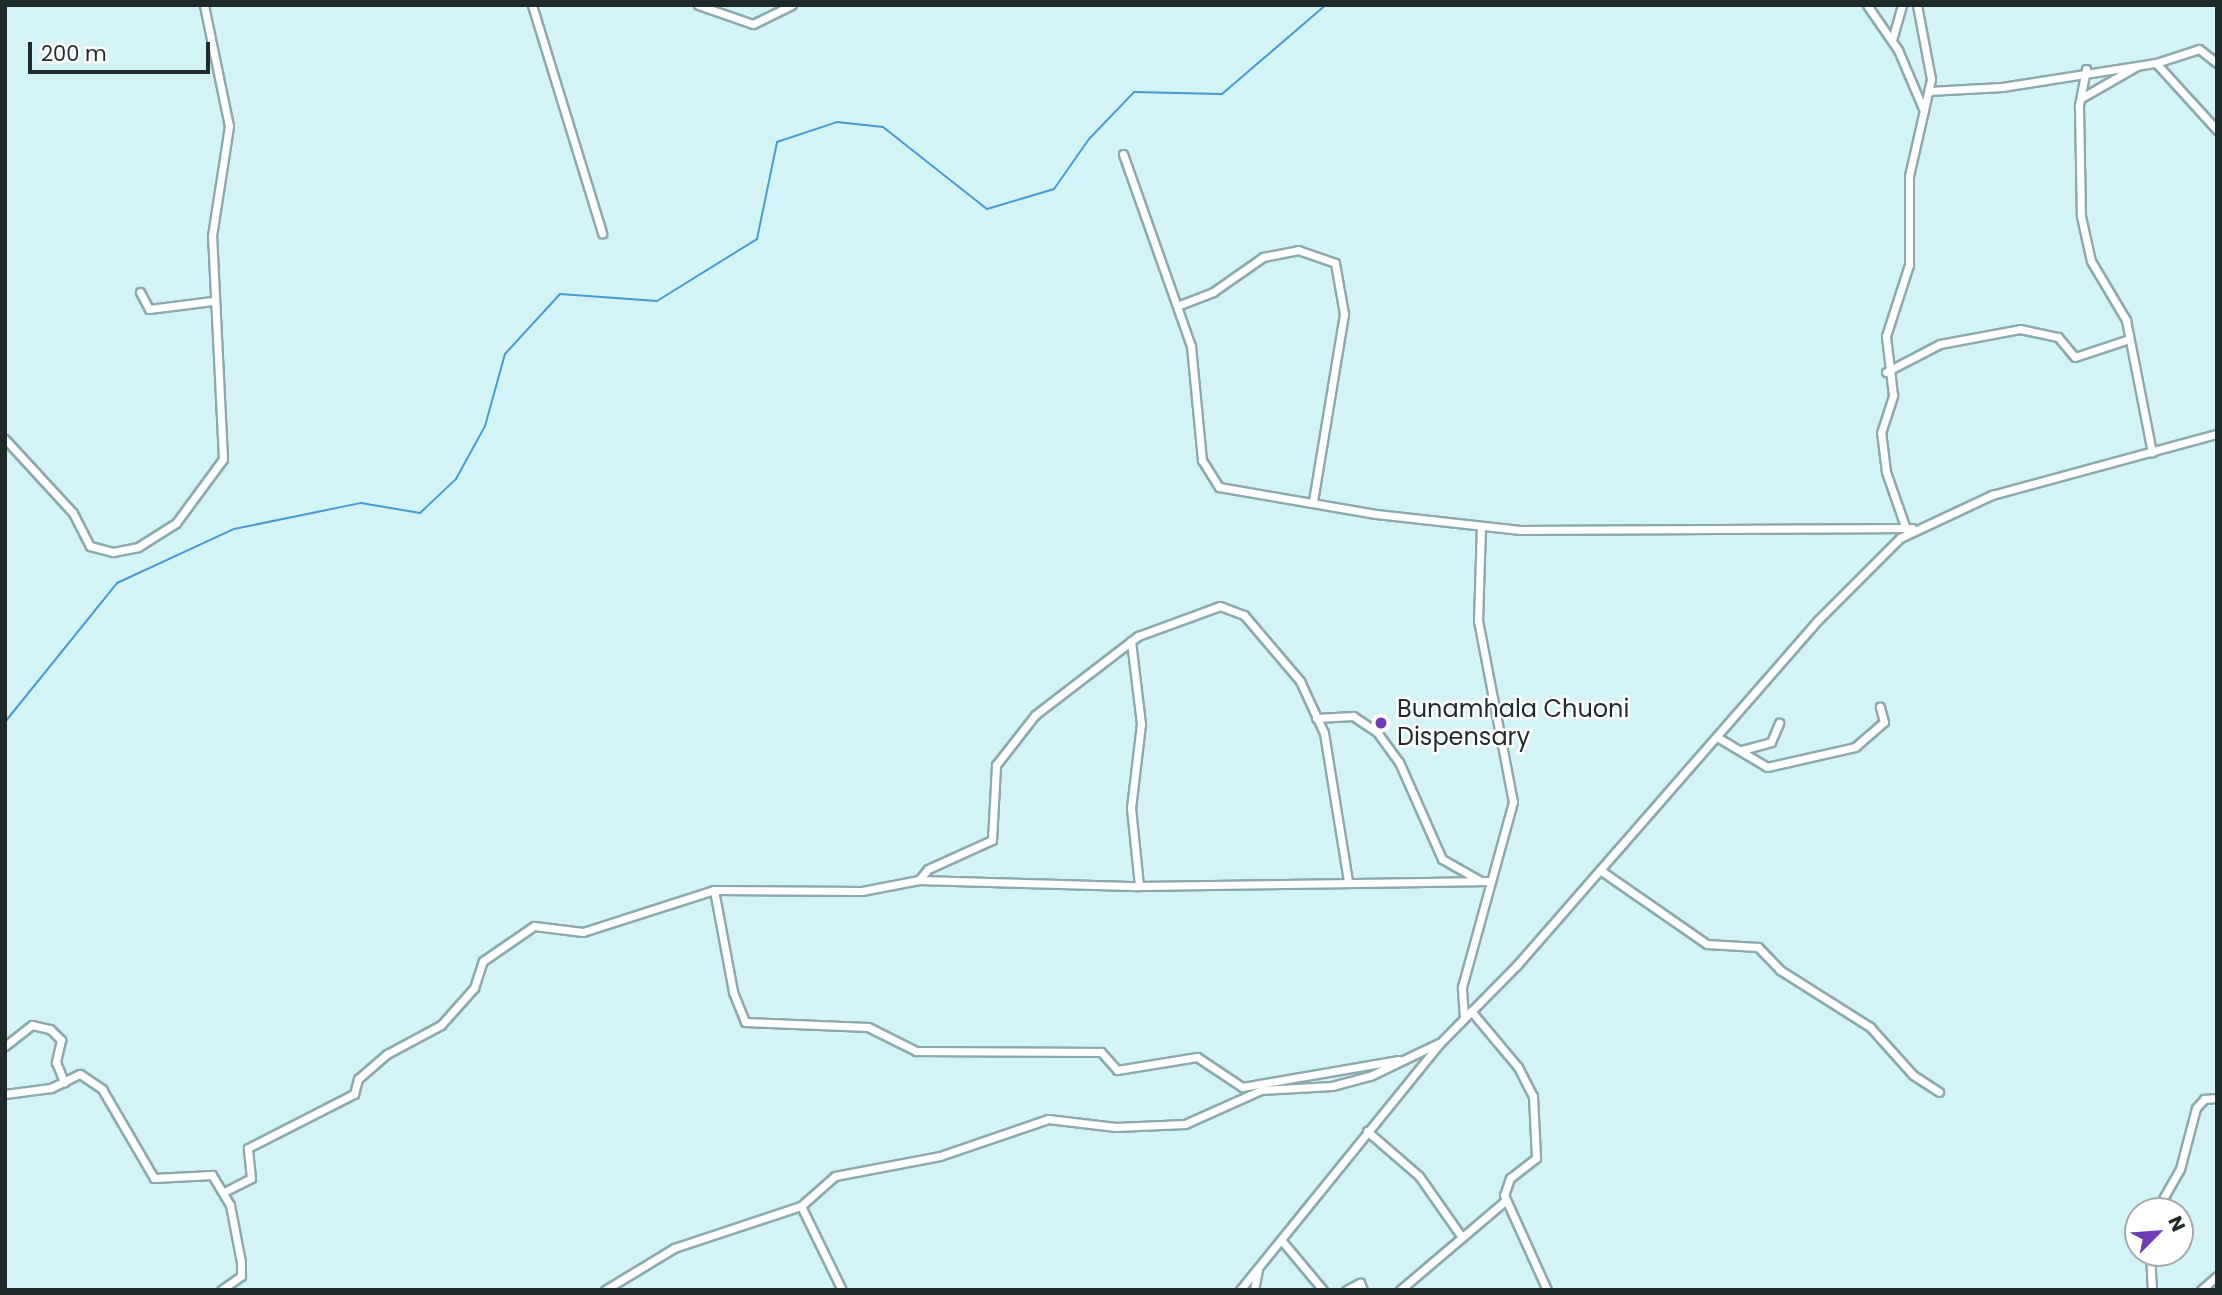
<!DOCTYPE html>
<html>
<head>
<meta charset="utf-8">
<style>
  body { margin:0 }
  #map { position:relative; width:2222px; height:1295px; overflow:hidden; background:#d4f3f6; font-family:Poppins,sans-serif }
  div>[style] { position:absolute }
  .stream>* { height:2px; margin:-1px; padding:0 1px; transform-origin:1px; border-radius:1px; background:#4999d2 }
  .roads { filter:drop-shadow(2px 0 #8ca9ad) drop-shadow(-2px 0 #8ca9ad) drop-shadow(0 2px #8ca9ad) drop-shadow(0 -2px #8ca9ad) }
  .minor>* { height:7px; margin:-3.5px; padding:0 3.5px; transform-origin:3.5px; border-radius:3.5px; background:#fff }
  .dots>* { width:19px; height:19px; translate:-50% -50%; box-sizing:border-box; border:4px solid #fff; border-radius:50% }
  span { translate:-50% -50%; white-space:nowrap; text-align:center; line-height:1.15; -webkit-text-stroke:5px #fff; paint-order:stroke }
  .poi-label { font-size:24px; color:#1e2a2c }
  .left { translate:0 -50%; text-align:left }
  .frame { position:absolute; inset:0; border:7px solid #1e2a2c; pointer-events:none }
  .north { position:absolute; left:2124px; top:1197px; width:70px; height:70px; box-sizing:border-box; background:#fff; border:2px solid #a5aaab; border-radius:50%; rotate:65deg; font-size:19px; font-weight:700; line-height:28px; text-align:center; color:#1e2a2c }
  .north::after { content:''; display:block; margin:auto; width:24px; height:32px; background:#6d3db4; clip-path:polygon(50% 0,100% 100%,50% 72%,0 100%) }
  .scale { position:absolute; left:28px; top:42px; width:182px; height:32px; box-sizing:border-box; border:4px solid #1e2a2c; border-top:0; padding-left:9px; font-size:21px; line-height:24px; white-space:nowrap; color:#1e2a2c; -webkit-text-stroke:5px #fff; paint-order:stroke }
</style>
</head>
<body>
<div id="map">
  <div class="stream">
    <div style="left:5px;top:722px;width:179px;rotate:-51.1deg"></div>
    <div style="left:117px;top:583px;width:129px;rotate:-24.8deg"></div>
    <div style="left:234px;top:529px;width:130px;rotate:-11.6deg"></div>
    <div style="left:361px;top:503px;width:60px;rotate:9.6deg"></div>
    <div style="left:420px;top:513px;width:50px;rotate:-43.4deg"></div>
    <div style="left:456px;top:479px;width:60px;rotate:-61.3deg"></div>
    <div style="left:485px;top:426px;width:75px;rotate:-74.5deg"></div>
    <div style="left:505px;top:354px;width:81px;rotate:-47.5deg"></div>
    <div style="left:560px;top:294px;width:97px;rotate:4.1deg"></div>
    <div style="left:657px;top:301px;width:118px;rotate:-31.8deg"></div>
    <div style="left:757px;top:239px;width:99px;rotate:-78.3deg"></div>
    <div style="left:777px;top:142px;width:63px;rotate:-18.4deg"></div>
    <div style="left:837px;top:122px;width:46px;rotate:6.2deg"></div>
    <div style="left:883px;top:127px;width:132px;rotate:38.3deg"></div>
    <div style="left:987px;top:209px;width:70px;rotate:-16.6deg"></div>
    <div style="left:1054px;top:189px;width:61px;rotate:-55deg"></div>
    <div style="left:1089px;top:139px;width:65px;rotate:-46.2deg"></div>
    <div style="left:1134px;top:92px;width:88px;rotate:1.3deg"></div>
    <div style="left:1222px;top:94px;width:137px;rotate:-40.6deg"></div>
  </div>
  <div class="roads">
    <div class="minor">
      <div style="left:532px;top:5px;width:239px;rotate:72.9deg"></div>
      <div style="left:698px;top:5px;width:58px;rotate:19.1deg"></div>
      <div style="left:753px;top:24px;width:43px;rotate:-26deg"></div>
      <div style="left:1867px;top:5px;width:55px;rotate:55.4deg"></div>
      <div style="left:1898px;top:50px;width:66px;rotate:66.9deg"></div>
      <div style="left:1892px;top:40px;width:36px;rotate:-74deg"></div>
      <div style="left:2156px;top:63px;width:91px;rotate:47.7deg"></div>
      <div style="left:2086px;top:69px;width:38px;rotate:101deg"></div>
      <div style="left:2079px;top:106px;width:110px;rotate:89deg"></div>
      <div style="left:2081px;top:216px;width:46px;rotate:77.5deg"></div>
      <div style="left:2091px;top:261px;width:69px;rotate:59.3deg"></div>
      <div style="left:2126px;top:320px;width:135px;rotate:78.9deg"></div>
      <div style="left:1929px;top:91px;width:73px;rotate:-3.1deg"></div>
      <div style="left:2002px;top:87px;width:156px;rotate:-8.9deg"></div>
      <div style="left:2156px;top:63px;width:45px;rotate:-18deg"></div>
      <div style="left:2199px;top:49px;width:23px;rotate:38deg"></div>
      <div style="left:2083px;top:97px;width:62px;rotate:-29.9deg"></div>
      <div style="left:1123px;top:154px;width:204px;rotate:70.5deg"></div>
      <div style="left:1191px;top:346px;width:115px;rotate:84.5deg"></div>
      <div style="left:1202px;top:460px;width:32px;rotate:58deg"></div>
      <div style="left:1219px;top:487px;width:159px;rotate:9.8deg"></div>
      <div style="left:1376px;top:514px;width:145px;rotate:6.3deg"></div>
      <div style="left:1520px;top:530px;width:392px;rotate:-0.3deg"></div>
      <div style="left:140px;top:292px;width:19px;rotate:62deg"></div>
      <div style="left:149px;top:309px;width:64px;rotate:-7.2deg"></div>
      <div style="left:1177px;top:306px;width:39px;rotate:-21deg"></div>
      <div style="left:1213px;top:292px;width:61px;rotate:-35deg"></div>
      <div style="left:1263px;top:257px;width:36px;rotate:-11deg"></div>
      <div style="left:1298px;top:250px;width:39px;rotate:19deg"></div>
      <div style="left:1335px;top:263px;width:52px;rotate:80deg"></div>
      <div style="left:1344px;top:314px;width:191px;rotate:99.4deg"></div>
      <div style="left:1886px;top:372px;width:61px;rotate:-27.4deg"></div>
      <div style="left:1940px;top:344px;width:81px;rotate:-10.6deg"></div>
      <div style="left:2020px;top:329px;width:39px;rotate:12deg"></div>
      <div style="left:2058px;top:337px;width:26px;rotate:50deg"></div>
      <div style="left:2075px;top:357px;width:54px;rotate:-18.4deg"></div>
      <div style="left:5px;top:439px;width:100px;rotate:47.4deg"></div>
      <div style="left:73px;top:513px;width:37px;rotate:63deg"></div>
      <div style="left:90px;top:546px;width:24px;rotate:15deg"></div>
      <div style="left:113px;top:552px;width:25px;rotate:-11deg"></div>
      <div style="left:138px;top:547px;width:45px;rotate:-32.3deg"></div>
      <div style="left:176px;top:523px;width:79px;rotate:-53.7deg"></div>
      <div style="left:223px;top:459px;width:223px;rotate:-92.8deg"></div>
      <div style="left:212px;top:236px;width:111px;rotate:-81.2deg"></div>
      <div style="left:229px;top:126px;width:124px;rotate:-101.7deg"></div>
      <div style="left:1906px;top:529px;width:60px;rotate:-109.3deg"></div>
      <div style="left:1886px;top:472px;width:39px;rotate:-97deg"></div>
      <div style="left:1881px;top:433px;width:40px;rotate:-72deg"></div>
      <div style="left:1893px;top:395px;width:59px;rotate:-96.8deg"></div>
      <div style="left:1886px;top:336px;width:75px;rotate:-72.1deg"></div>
      <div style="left:1909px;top:265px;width:89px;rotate:-90deg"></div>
      <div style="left:1909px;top:176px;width:99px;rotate:-77.2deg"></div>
      <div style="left:1931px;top:79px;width:75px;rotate:-100.7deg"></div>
      <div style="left:1131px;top:641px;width:84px;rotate:83.1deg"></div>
      <div style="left:1141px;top:724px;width:85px;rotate:96.8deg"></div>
      <div style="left:1131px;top:808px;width:78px;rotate:84.1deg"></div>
      <div style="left:1316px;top:718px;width:37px;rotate:-3deg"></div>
      <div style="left:1353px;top:716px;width:29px;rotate:34deg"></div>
      <div style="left:1377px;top:732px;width:37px;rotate:54deg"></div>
      <div style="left:1399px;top:762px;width:106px;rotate:66.1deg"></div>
      <div style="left:1442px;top:859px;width:43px;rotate:29.6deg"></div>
      <div style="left:1717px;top:737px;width:58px;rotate:31deg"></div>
      <div style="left:1767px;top:767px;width:90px;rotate:-12.8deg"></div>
      <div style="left:1855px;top:747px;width:38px;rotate:-41deg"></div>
      <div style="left:1884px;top:722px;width:16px;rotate:-105deg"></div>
      <div style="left:1742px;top:750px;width:30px;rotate:-15deg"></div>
      <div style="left:1771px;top:742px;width:21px;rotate:-67deg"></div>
      <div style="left:1600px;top:870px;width:130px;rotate:34.7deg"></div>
      <div style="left:1707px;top:944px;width:51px;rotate:3.4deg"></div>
      <div style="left:1758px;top:947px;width:32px;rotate:46deg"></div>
      <div style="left:1780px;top:970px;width:107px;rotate:32.3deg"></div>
      <div style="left:1870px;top:1027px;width:64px;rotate:48.1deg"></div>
      <div style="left:1913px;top:1075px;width:31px;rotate:33deg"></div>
      <div style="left:919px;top:880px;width:14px;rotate:-51deg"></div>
      <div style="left:928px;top:869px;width:70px;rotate:-24.4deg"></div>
      <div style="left:992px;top:840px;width:75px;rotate:-86.9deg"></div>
      <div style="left:996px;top:765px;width:63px;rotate:-52deg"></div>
      <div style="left:1035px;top:715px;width:130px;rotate:-37.5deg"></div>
      <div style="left:1138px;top:636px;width:87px;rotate:-20.1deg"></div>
      <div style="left:1220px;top:606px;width:26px;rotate:21deg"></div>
      <div style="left:1244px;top:615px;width:87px;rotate:49.7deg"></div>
      <div style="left:1300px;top:681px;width:57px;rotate:65.2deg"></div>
      <div style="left:1324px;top:733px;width:150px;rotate:80.8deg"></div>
      <div style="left:714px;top:890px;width:104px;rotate:79.4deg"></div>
      <div style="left:733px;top:992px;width:32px;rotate:68deg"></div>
      <div style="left:745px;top:1022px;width:123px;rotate:2.3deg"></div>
      <div style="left:868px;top:1027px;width:54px;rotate:26.6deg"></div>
      <div style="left:916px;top:1051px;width:185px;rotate:0.3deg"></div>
      <div style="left:1101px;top:1052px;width:24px;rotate:48deg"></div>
      <div style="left:1117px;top:1070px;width:81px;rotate:-9.2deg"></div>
      <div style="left:1197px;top:1057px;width:54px;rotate:33.7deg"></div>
      <div style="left:1242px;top:1087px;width:159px;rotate:-9.8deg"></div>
      <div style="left:1471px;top:1011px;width:73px;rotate:50deg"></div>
      <div style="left:1518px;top:1067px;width:33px;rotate:63deg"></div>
      <div style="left:1533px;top:1096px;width:62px;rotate:87.2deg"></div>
      <div style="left:1536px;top:1158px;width:33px;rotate:142deg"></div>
      <div style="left:1510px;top:1178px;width:18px;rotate:109deg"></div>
      <div style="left:1504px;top:1195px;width:104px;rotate:65.6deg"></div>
      <div style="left:1464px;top:1018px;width:31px;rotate:-94deg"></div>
      <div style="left:1462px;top:987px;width:192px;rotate:-74.6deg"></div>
      <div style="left:1513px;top:802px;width:184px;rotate:-100.9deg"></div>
      <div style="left:1478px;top:621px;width:94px;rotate:-88.2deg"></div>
      <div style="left:5px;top:1046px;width:34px;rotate:-38deg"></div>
      <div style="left:32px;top:1025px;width:18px;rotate:13deg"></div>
      <div style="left:50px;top:1029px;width:16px;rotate:45deg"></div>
      <div style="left:61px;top:1040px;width:23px;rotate:103deg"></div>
      <div style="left:56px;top:1062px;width:22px;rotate:68deg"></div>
      <div style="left:5px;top:1094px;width:46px;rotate:-7.4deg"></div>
      <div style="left:51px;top:1088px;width:32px;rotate:-26deg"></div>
      <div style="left:80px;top:1074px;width:27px;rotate:34deg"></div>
      <div style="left:102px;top:1089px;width:103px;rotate:59.7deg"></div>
      <div style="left:154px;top:1178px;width:58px;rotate:-3deg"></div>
      <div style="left:212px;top:1175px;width:35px;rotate:59deg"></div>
      <div style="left:230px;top:1205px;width:58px;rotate:79.1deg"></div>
      <div style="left:241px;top:1262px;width:14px;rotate:90deg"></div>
      <div style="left:241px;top:1276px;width:24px;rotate:145deg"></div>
      <div style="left:1367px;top:1131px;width:69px;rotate:40.9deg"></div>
      <div style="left:1419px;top:1176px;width:73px;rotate:55deg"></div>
      <div style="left:224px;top:1192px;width:30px;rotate:-27deg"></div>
      <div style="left:251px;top:1178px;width:30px;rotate:-96deg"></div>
      <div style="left:248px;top:1148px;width:119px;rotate:-27deg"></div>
      <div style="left:354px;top:1094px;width:16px;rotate:-75deg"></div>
      <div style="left:358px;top:1079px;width:38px;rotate:-41deg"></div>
      <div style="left:387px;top:1054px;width:61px;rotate:-28.2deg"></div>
      <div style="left:441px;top:1025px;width:50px;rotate:-48.3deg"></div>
      <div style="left:474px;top:988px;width:28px;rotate:-72deg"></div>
      <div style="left:483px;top:961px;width:62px;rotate:-34.5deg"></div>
      <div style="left:534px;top:926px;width:49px;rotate:7deg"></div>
      <div style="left:583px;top:932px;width:138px;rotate:-17.8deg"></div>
      <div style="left:714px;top:890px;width:148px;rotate:0.4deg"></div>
      <div style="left:862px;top:891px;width:58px;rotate:-10.9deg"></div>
      <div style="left:919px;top:880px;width:220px;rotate:1.6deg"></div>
      <div style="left:1139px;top:886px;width:350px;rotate:-0.8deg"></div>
      <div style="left:801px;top:1206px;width:93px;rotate:64deg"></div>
      <div style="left:2156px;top:1211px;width:48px;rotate:-60.3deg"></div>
      <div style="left:2180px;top:1169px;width:63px;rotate:-75.3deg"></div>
      <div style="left:2196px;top:1108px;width:12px;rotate:-48deg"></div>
      <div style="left:2204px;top:1099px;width:13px;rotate:-4deg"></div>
      <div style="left:1282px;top:1241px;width:64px;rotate:50.1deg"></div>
      <div style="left:2150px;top:1253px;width:37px;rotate:87deg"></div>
      <div style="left:605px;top:1290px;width:81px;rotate:-31.3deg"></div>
      <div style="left:674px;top:1248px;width:134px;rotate:-18.3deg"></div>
      <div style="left:801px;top:1206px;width:45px;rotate:-41.4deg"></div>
      <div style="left:835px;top:1176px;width:107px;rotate:-10.8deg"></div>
      <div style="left:940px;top:1156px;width:114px;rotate:-18.9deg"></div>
      <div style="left:1048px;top:1119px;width:68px;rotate:6.7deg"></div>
      <div style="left:1116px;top:1127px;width:69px;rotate:-2.5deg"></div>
      <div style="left:1185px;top:1124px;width:83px;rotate:-24.1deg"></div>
      <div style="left:1261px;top:1090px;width:71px;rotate:-3.2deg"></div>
      <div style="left:1332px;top:1086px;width:39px;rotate:-15deg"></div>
      <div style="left:1370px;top:1076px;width:76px;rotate:-25.6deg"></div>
      <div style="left:1240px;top:1290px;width:318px;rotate:-51deg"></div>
      <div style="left:1440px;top:1043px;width:110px;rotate:-45.4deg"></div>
      <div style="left:1517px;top:965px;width:458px;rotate:-48.9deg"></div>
      <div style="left:1818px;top:620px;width:116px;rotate:-45deg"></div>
      <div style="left:1900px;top:538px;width:102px;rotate:-25.1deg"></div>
      <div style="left:1992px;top:495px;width:233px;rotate:-15.2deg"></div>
      <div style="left:1254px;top:1290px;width:21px;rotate:-79deg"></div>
      <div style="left:1346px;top:1290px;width:16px;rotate:-27deg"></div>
      <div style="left:1360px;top:1283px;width:8px;rotate:67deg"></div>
      <div style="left:1400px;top:1290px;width:138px;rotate:-40.3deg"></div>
      <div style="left:2201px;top:1290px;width:21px;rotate:-41deg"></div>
    </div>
  </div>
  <div class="dots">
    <div style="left:1381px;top:723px;background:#6d3db4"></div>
  </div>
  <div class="poi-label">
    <span class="left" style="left:1397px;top:723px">Bunamhala Chuoni<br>Dispensary</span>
  </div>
  <div class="frame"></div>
  <div class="north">N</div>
  <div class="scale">200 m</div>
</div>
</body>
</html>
